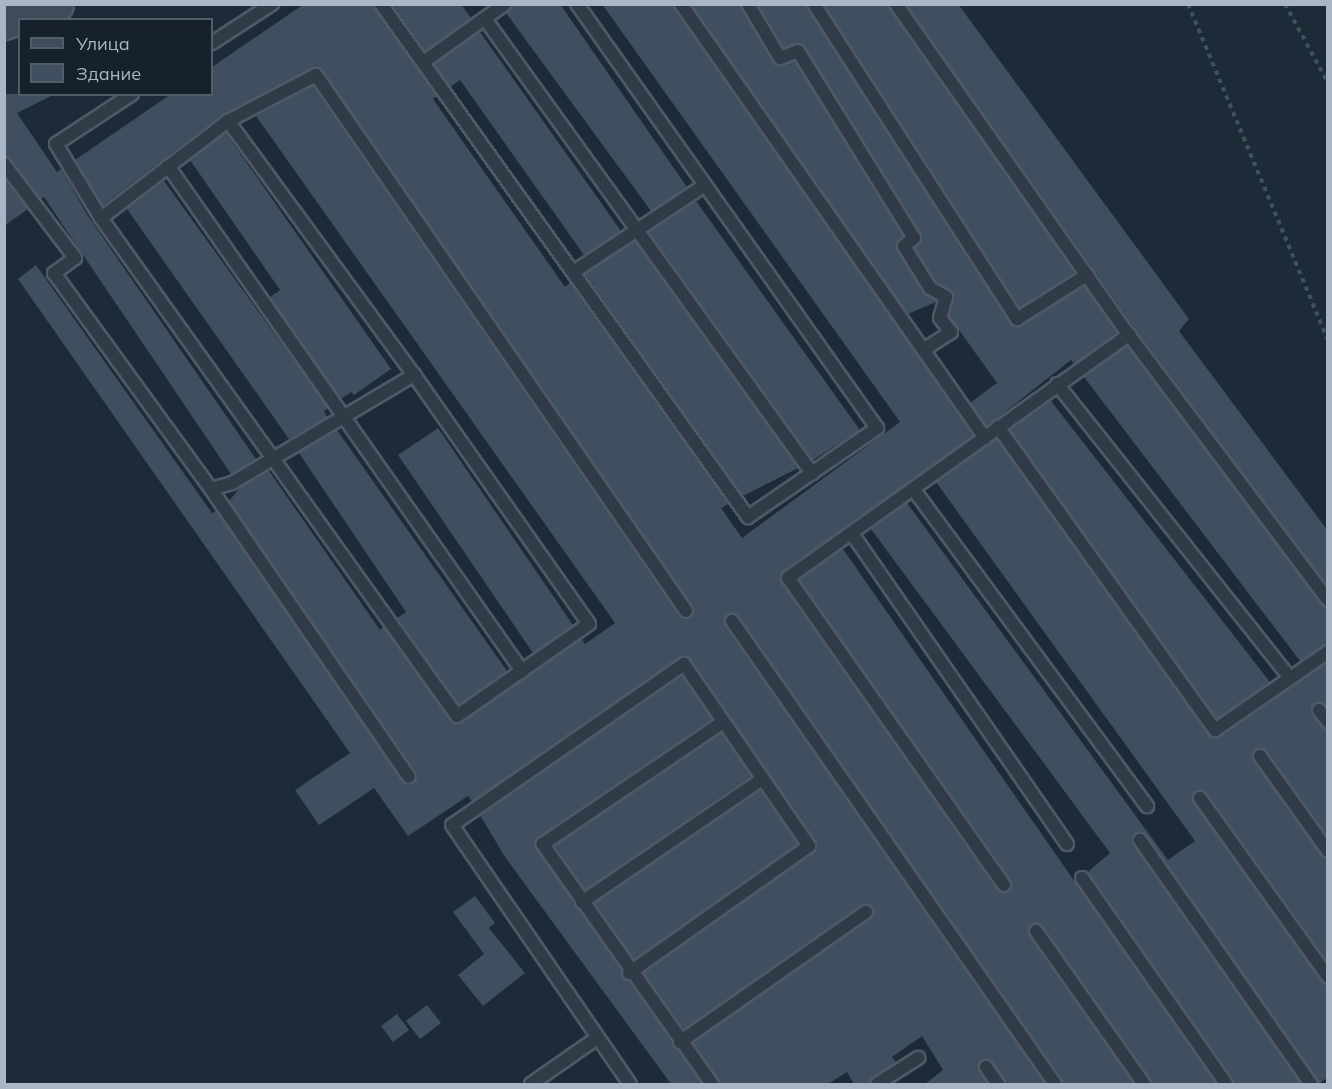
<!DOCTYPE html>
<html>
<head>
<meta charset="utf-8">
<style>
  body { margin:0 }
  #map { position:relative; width:1332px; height:1089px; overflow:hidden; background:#1d2a37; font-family:Mulish,sans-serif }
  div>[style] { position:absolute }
  .building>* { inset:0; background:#404f5f }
  .path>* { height:4px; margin-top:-2px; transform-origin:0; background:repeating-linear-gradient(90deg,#3c5455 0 4.5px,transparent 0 9px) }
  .roads { filter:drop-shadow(2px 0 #4e5966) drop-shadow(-2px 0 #4e5966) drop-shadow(0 2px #4e5966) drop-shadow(0 -2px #4e5966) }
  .lane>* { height:12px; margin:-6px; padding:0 6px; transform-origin:6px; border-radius:6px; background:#313b47 }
  .secondary>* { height:33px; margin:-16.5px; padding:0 16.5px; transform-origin:16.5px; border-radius:16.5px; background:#3e4b5b }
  span { translate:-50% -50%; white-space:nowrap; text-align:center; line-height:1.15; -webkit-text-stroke:4.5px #17212b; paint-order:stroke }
  .frame { position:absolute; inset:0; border:6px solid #aab6c5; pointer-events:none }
  .legend { position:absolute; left:18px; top:18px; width:195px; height:78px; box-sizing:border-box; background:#17212b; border:2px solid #525d69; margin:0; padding:8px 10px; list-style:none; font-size:18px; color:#aab6c5 }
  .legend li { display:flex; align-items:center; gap:12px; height:30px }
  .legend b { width:30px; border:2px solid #525d69 }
</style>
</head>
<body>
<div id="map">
  <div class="building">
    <div style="clip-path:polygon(304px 4px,373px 4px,437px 96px,433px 99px,565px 287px,570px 283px,728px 504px,721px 508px,742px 538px,900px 422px,602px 4px,673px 4px,973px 436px,783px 571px,781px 582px,997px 890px,1008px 892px,1011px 880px,799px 580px,843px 549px,1216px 1084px,1152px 1084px,1043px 926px,1035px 923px,1028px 928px,1029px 936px,1134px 1084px,1063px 1084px,735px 613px,725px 617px,725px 626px,1045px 1084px,1006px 1084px,986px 1059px,978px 1068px,988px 1084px,925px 1084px,943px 1070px,922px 1036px,892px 1057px,896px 1062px,869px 1084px,854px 1084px,847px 1072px,828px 1084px,720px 1084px,693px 1043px,874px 912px,870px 905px,861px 905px,684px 1029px,644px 973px,817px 846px,687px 656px,472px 801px,468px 796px,408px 836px,374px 788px,319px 825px,295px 790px,350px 753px,18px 279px,36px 265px,212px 513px,216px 511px,405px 784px,414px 783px,416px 772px,229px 501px,240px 488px,269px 471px,380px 630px,383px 627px,454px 724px,582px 639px,585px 644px,615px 623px,256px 116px,313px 86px,679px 616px,687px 619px,694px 611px,320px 68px,312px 68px,223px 114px,103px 205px,75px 160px,171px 94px,212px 94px,212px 67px)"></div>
    <div style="clip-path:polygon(392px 4px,461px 4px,471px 18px,425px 51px)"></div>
    <div style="clip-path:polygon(513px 4px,560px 4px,687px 187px,651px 211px,506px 13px)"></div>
    <div style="clip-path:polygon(691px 4px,740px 4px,773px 63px,780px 66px,795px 61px,903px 236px,897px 250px,923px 292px,936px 301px,936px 302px,908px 314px)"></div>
    <div style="clip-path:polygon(758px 4px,806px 4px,1013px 326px,1021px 326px,1085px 286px,1118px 333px,1074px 364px,1071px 360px,987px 426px,970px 403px,997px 383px,949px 316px,954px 295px,936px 282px,915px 248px,921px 234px,805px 47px,798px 43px,784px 48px)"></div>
    <div style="clip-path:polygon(824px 4px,888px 4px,1075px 273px,1020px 308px)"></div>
    <div style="clip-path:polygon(906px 4px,958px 4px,1189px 319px,1179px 331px,1328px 531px,1328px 586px,1136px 330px)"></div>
    <div style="clip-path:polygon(480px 32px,621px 231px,584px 255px,460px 80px,450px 87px,434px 64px)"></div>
    <div style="clip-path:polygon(4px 94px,55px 94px,17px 113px,57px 172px,61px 169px,88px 216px,256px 459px,231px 474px,44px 197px,41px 199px,4px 156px)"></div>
    <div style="clip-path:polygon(226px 133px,391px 369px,354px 395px,351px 392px,341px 399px,270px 297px,280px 290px,190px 160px)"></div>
    <div style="clip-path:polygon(4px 178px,28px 209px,4px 226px)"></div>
    <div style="clip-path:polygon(164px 181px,328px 408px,324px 411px,327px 417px,289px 439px,127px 209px)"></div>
    <div style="clip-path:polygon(696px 201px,860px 430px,813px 460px,649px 232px)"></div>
    <div style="clip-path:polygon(635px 241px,798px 468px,743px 496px,585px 274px)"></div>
    <div style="clip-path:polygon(1127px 346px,1328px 608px,1328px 644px,1300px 661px,1084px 377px)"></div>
    <div style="clip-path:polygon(1051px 401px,1270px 682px,1217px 719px,1010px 430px)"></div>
    <div style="clip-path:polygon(438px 428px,573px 625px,533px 653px,398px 455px)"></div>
    <div style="clip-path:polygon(337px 430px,507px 671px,459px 705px,397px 618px,406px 612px,299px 453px)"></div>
    <div style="clip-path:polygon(997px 439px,1211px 737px,1220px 737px,1328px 662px,1328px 708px,1317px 702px,1311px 710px,1328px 730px,1328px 836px,1266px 751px,1259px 748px,1252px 756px,1328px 859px,1328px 962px,1207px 793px,1199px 790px,1192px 798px,1328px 985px,1328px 1077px,1319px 1084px,1147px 835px,1136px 833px,1133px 845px,1301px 1084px,1234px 1084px,1088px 872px,1110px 853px,871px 529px,907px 503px,1168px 860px,1195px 841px,936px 482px)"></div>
    <div style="clip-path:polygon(682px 676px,712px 719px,538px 837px,535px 844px,621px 970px,623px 978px,629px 981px,702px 1084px,671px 1084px,505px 857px,480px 815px)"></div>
    <div style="clip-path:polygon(721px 733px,751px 776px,585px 890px,555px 846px)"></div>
    <div style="clip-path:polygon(761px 790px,798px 844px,634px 959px,595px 903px)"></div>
    <div style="clip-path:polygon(475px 896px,495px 923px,489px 928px,525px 973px,483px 1006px,458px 975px,484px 954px,453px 912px)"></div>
    <div style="clip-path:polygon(427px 1005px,441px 1023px,420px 1039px,406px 1021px)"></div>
    <div style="clip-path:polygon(397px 1014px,409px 1030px,393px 1042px,381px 1026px)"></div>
  </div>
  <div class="path">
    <div style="left:1188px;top:4px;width:364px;rotate:67.4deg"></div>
    <div style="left:1285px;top:4px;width:90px;rotate:61.4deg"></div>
  </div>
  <div class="roads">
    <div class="lane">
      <div style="left:381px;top:4px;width:631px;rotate:54.42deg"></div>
      <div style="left:748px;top:517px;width:157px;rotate:-34.6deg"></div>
      <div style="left:877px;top:428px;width:519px;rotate:-125.28deg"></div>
      <div style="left:681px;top:4px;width:530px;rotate:54.99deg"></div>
      <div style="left:748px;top:4px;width:63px;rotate:59.3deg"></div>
      <div style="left:780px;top:58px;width:19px;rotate:-21deg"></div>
      <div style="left:798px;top:51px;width:220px;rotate:58.2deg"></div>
      <div style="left:914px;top:238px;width:13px;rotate:141deg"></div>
      <div style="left:904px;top:246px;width:49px;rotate:58.2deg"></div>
      <div style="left:930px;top:288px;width:18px;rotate:29deg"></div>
      <div style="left:946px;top:297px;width:22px;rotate:106deg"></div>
      <div style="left:940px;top:318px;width:18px;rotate:52deg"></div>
      <div style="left:951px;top:332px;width:33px;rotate:147deg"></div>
      <div style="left:814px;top:4px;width:375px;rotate:57.2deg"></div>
      <div style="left:1017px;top:319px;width:83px;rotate:-32.2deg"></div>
      <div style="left:896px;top:4px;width:405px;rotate:54.9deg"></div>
      <div style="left:1129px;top:335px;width:331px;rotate:53.1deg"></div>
      <div style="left:485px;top:19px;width:560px;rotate:54.24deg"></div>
      <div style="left:212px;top:43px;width:72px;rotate:-33deg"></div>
      <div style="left:425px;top:61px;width:98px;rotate:-35.5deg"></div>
      <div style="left:132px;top:94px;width:91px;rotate:146.7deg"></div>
      <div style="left:56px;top:144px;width:87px;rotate:58.7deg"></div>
      <div style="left:101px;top:218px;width:612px;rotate:54.44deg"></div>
      <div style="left:457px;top:716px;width:161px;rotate:-34.9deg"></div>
      <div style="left:589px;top:624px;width:304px;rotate:-125.1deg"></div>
      <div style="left:414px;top:375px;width:315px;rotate:-126.2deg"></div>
      <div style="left:4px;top:164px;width:118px;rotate:52.9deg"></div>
      <div style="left:75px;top:258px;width:26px;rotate:144deg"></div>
      <div style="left:54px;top:273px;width:267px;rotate:54deg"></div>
      <div style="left:211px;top:489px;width:349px;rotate:55.5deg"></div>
      <div style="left:168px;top:166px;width:617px;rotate:54.97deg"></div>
      <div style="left:101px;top:218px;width:160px;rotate:-37.4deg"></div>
      <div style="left:228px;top:121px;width:99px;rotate:-27.6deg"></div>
      <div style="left:316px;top:75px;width:651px;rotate:55.38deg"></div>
      <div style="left:575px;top:271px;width:156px;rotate:-33.5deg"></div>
      <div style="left:1057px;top:384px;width:375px;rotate:51.6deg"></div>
      <div style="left:998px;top:427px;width:373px;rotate:54.4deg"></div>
      <div style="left:1215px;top:730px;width:137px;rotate:-34.6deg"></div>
      <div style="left:211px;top:489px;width:22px;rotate:-16deg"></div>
      <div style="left:232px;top:483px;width:212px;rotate:-30.7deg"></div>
      <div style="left:914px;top:490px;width:393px;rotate:53.6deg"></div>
      <div style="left:853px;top:535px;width:376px;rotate:55.3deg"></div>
      <div style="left:732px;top:621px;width:565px;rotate:55.1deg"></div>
      <div style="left:1319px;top:710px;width:15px;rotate:53deg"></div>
      <div style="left:1260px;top:756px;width:117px;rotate:54.4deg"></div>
      <div style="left:1200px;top:798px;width:220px;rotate:54.4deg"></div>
      <div style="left:1140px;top:840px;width:298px;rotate:55deg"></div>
      <div style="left:1082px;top:878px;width:251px;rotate:55deg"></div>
      <div style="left:1004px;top:885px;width:375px;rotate:-125.1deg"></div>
      <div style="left:788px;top:578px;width:419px;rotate:-35.5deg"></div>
      <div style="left:582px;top:902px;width:218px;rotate:-34.3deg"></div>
      <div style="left:1036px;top:931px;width:187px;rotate:54.8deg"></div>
      <div style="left:629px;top:973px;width:220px;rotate:-35.2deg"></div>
      <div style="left:809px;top:846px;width:221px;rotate:-124.5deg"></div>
      <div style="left:684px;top:664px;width:282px;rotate:145.2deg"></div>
      <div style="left:452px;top:825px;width:314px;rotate:55.5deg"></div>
      <div style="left:680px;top:1042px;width:227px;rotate:-35deg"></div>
      <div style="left:986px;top:1067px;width:21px;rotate:55deg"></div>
      <div style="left:531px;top:1084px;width:80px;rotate:-34.9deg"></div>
      <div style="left:712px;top:1084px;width:294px;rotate:-125.2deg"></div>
      <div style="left:543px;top:844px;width:217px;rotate:-34.1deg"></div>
      <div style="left:877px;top:1084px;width:49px;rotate:-32.4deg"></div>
    </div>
    <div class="secondary">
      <div style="left:4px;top:22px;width:55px;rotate:-19.1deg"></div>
    </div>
  </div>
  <div class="frame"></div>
  <ul class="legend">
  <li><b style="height:8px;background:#3e4b5b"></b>Улица</li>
  <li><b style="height:16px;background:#404f5f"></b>Здание</li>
  </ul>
</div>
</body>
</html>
